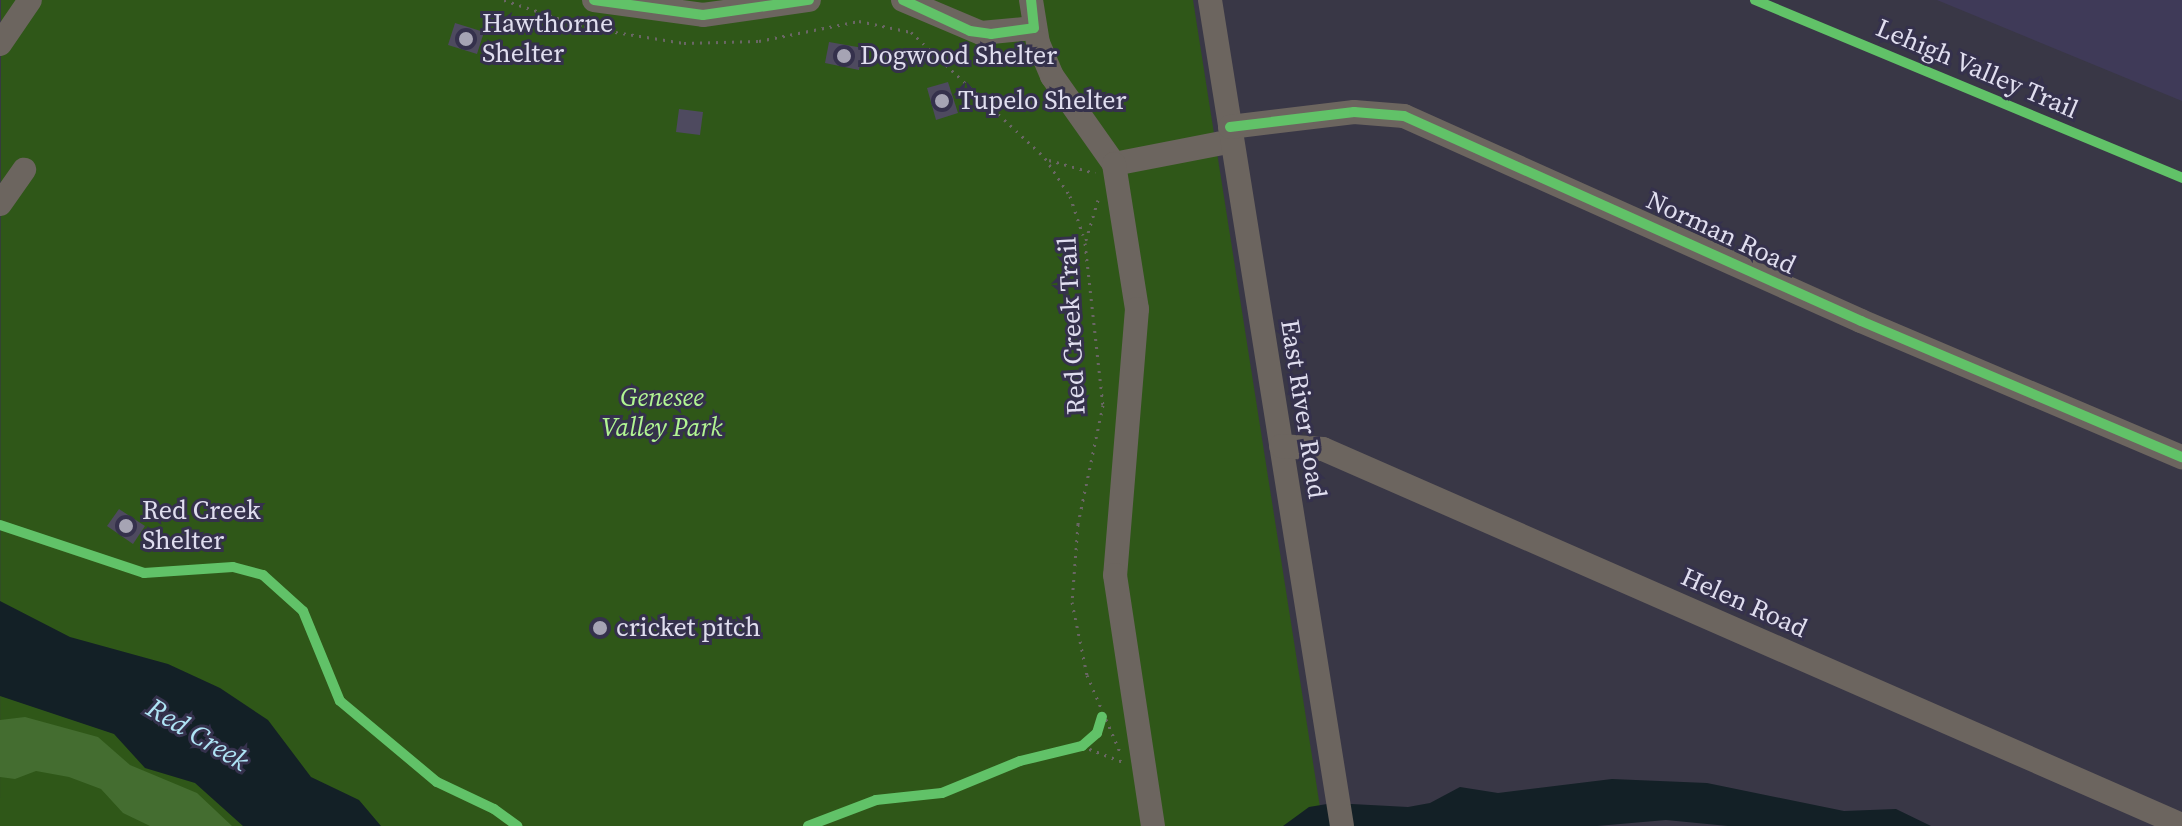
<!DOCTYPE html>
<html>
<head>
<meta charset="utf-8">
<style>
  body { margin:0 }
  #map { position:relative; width:2182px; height:826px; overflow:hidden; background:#393746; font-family:"Source Serif 4",serif }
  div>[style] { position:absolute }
  .built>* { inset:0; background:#3f3a58 }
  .green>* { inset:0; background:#2f5718 }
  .forest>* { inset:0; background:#446d30 }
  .water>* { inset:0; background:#132026 }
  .building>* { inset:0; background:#4e4a5f }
  .path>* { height:3px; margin-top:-1.5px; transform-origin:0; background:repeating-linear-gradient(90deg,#6a6665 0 2px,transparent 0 8px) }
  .minor>* { height:24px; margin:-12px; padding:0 12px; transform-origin:12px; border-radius:12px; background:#6c655f }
  .cycleway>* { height:10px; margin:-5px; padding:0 5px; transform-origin:5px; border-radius:5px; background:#61c268 }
  .dots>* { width:22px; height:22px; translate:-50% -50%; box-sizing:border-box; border:4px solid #35314c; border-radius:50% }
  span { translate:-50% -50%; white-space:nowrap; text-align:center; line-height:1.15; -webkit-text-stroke:6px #35314c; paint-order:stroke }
  .poi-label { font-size:26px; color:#e0deef }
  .left { translate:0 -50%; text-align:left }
  .street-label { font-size:26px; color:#e0deef }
  .park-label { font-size:26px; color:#b1f592; font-style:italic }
  .water-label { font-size:28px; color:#afe4f5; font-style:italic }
</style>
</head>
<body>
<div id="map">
  <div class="built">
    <div style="clip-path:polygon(1937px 0,2182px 0,2182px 101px)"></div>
  </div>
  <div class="green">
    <div style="clip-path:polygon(1px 0,1193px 0,1323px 826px,0 826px)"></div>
  </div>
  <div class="forest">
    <div style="clip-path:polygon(25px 717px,98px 737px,130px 765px,197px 793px,232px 826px,150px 826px,123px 813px,101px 789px,69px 777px,36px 771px,15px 779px,0 777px,0 720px)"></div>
  </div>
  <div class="water">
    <div style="clip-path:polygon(0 601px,70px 637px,168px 664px,220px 688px,268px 720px,311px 777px,359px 800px,381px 826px,243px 826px,195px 783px,145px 768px,114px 734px,0 696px)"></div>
    <div style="clip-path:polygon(1612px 779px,1707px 783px,1844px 811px,1896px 809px,1931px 826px,1728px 826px,1666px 820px,1597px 826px,1283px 826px,1309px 807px,1333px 803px,1408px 807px,1430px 803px,1460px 787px,1498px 793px)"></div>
  </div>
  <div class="building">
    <div style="clip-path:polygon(455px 23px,484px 32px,477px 54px,448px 45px)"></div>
    <div style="clip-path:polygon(829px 42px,863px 48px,859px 70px,825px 63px)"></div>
    <div style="clip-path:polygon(948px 82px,958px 113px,936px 120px,927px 88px)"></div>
    <div style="clip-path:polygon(679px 109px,703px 112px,700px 135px,676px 132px)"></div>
    <div style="clip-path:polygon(119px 509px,145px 526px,133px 544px,107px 526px)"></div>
  </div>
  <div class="path">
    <div style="left:504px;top:0;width:84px;rotate:18.6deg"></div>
    <div style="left:584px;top:27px;width:101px;rotate:9.1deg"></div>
    <div style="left:684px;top:43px;width:75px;rotate:-1.5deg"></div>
    <div style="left:759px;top:41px;width:102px;rotate:-11.3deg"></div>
    <div style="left:859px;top:21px;width:53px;rotate:11.9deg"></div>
    <div style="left:911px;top:32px;width:184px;rotate:43.2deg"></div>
    <div style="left:1045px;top:158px;width:45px;rotate:56.7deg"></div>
    <div style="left:1070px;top:196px;width:41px;rotate:71.6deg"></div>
    <div style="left:1049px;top:160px;width:48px;rotate:15.8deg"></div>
    <div style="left:1098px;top:200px;width:45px;rotate:106.8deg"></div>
    <div style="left:1085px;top:243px;width:163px;rotate:83.7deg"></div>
    <div style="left:1103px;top:405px;width:122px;rotate:101.9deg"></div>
    <div style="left:1078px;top:524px;width:78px;rotate:94.4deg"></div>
    <div style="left:1072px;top:602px;width:75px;rotate:78.4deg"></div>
    <div style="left:1087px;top:675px;width:84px;rotate:66.8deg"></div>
    <div style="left:1082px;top:746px;width:44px;rotate:21.3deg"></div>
  </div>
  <div class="minor">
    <div style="left:594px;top:0;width:110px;rotate:7.8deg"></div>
    <div style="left:703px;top:15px;width:107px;rotate:-8.1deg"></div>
    <div style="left:903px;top:0;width:85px;rotate:22.9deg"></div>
    <div style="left:981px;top:33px;width:53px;rotate:-5.4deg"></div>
    <div style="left:1031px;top:0;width:44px;rotate:80.8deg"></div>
    <div style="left:1038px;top:43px;width:36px;rotate:67deg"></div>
    <div style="left:1052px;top:76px;width:108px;rotate:54.8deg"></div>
    <div style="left:1114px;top:164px;width:120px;rotate:-11deg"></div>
    <div style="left:1210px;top:0;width:836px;rotate:80.92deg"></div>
    <div style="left:0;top:44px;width:53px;rotate:-55.7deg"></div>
    <div style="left:1230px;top:127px;width:125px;rotate:-6.9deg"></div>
    <div style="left:1354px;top:112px;width:50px;rotate:4.6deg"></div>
    <div style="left:1404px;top:116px;width:501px;rotate:24.16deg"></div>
    <div style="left:1861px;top:321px;width:349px;rotate:23deg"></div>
    <div style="left:1114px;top:164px;width:147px;rotate:81deg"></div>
    <div style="left:1137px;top:309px;width:267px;rotate:94.7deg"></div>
    <div style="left:1115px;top:575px;width:254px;rotate:81.4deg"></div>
    <div style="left:0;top:204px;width:42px;rotate:-54.8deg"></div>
    <div style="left:1281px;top:446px;width:42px;rotate:4.1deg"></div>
    <div style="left:1323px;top:449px;width:938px;rotate:23.64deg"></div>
  </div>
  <div class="cycleway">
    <div style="left:594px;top:0;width:110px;rotate:7.8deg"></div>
    <div style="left:703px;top:15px;width:107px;rotate:-8.1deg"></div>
    <div style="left:903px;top:0;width:74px;rotate:24.8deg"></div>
    <div style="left:970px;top:31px;width:21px;rotate:8deg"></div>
    <div style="left:991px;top:34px;width:43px;rotate:-7.9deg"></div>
    <div style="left:1034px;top:28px;width:28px;rotate:-96deg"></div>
    <div style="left:1755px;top:0;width:463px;rotate:22.6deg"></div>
    <div style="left:1230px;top:127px;width:125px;rotate:-6.9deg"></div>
    <div style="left:1354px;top:112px;width:50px;rotate:4.6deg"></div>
    <div style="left:1404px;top:116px;width:501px;rotate:24.16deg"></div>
    <div style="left:1861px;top:321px;width:349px;rotate:23deg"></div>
    <div style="left:0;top:525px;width:152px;rotate:18.4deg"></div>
    <div style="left:144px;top:573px;width:89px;rotate:-3.9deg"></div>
    <div style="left:233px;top:567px;width:31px;rotate:15deg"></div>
    <div style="left:263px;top:575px;width:54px;rotate:42deg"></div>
    <div style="left:303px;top:611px;width:97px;rotate:67.7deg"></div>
    <div style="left:340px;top:701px;width:126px;rotate:39.9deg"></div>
    <div style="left:437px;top:782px;width:63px;rotate:25.3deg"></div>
    <div style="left:494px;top:809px;width:29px;rotate:36deg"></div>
    <div style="left:808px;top:826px;width:73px;rotate:-20.9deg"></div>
    <div style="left:876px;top:800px;width:66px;rotate:-6.1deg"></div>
    <div style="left:942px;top:793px;width:84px;rotate:-22.3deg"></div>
    <div style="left:1020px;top:761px;width:64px;rotate:-13.6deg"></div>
    <div style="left:1082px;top:746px;width:20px;rotate:-41deg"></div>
    <div style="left:1097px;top:733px;width:17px;rotate:-73deg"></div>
  </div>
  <div class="dots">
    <div style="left:466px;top:39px;background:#a6a4b4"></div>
    <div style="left:844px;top:56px;background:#a6a4b4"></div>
    <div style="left:942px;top:101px;background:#a6a4b4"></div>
    <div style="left:126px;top:526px;background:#a6a4b4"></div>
    <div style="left:600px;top:628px;background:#a6a4b4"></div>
  </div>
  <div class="poi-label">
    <span class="left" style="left:482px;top:39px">Hawthorne<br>Shelter</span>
    <span class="left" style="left:860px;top:56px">Dogwood Shelter</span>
    <span class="left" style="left:958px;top:101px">Tupelo Shelter</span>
    <span class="left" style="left:142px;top:526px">Red Creek<br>Shelter</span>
    <span class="left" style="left:616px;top:628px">cricket pitch</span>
  </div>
  <div class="street-label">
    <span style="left:1977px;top:69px;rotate:23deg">Lehigh Valley Trail</span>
    <span style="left:1721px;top:233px;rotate:25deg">Norman Road</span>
    <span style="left:1072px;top:326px;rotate:-93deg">Red Creek Trail</span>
    <span style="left:1303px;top:409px;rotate:81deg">East River Road</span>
    <span style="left:1744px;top:603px;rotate:24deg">Helen Road</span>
  </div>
  <div class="park-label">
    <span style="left:662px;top:413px">Genesee<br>Valley Park</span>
  </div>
  <div class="water-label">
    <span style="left:198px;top:734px;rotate:31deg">Red Creek</span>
  </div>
</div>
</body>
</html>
